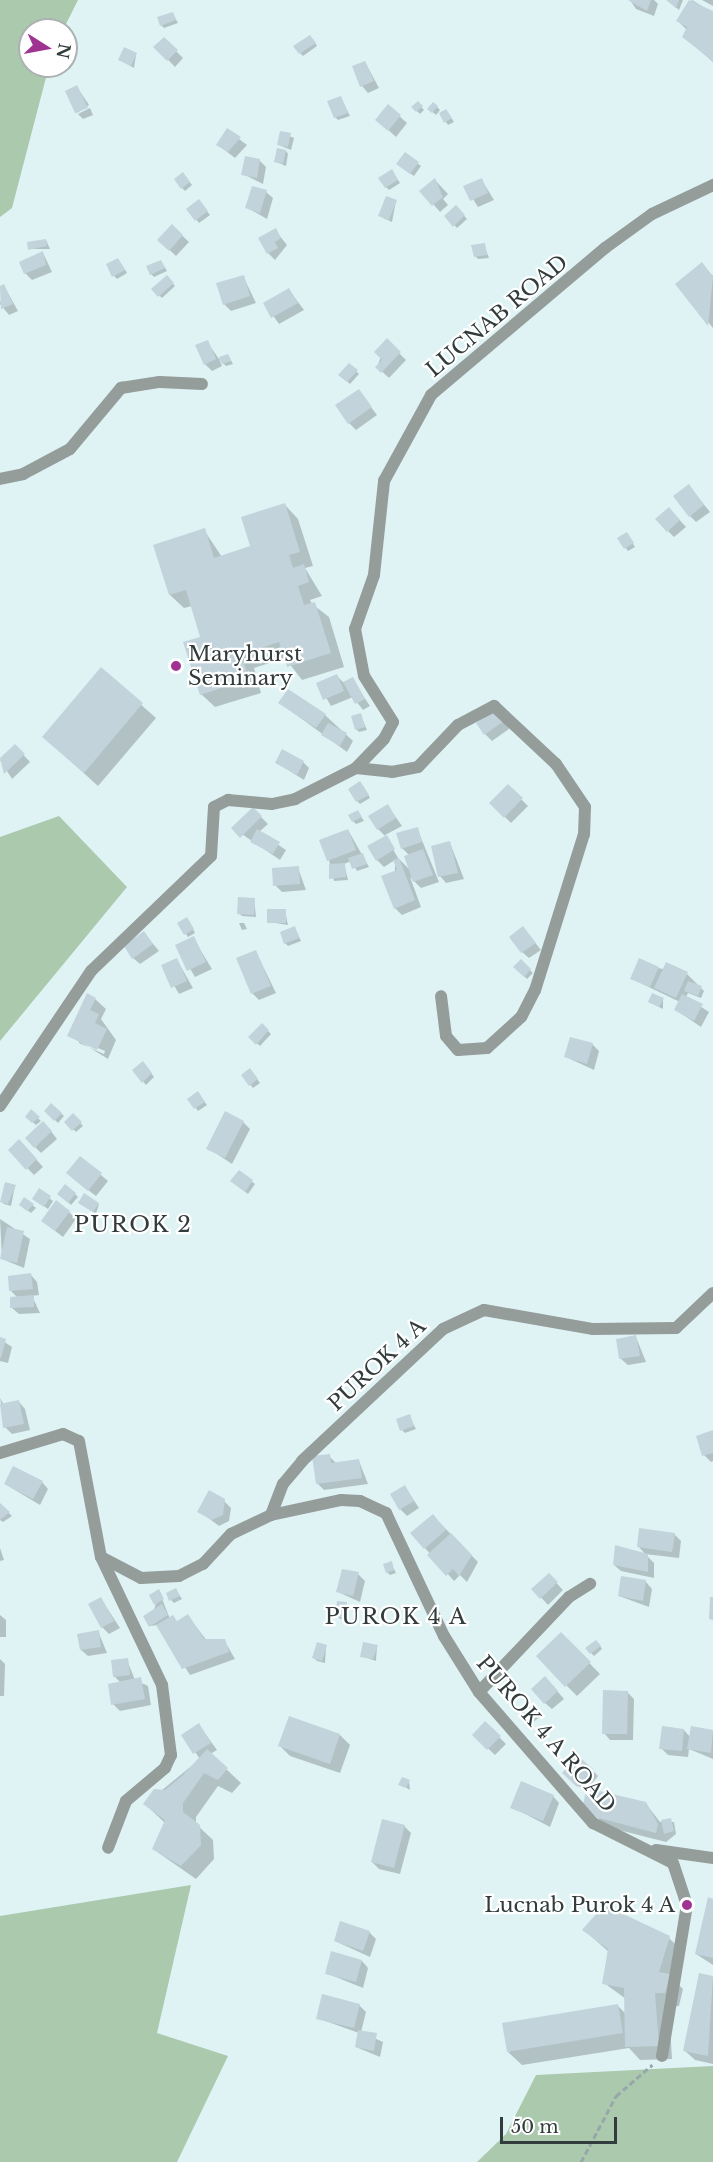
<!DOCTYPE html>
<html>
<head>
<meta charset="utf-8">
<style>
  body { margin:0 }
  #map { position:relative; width:713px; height:2162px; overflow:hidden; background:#dff3f5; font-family:"Libre Baskerville",serif }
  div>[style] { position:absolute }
  .green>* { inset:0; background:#aac9ad }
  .shadow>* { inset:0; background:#0003 }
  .building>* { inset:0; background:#c2d3db }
  .path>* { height:3px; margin-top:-1.5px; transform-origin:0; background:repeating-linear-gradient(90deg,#98a7a9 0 6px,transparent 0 9px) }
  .minor>* { height:12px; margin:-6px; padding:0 6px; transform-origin:6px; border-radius:6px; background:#959d9b }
  .dots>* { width:16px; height:16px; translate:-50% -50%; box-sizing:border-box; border:3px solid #fff; border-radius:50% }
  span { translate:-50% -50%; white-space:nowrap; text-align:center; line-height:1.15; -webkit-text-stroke:4.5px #fff; paint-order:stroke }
  .street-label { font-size:21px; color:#333c3c }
  .poi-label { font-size:21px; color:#333c3c }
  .left { translate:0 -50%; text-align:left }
  .right { translate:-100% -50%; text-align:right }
  .neighbourhood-label { font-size:22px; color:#333c3c; letter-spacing:1.5px }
  .north { position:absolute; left:18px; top:18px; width:60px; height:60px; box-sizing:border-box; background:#fff; border:2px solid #adb1b1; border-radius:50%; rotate:101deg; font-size:16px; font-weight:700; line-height:24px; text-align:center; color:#333c3c }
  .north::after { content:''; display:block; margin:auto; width:21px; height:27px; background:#a03392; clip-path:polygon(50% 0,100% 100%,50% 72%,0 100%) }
  .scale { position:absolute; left:500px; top:2117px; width:117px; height:27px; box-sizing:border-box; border:3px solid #333c3c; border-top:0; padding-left:8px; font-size:18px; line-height:21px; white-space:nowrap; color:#333c3c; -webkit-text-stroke:4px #fff; paint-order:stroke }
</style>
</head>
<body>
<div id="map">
  <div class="green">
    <div style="clip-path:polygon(0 0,78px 0,63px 30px,30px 30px,30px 66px,49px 66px,12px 208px,0 217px)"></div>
    <div style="clip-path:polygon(59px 816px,127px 887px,0 1041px,0 837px)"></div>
    <div style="clip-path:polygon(191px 1885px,157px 2033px,228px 2056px,177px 2162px,0 2162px,0 1916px)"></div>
    <div style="clip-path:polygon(713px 2066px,713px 2162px,477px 2162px,506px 2134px,536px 2075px)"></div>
  </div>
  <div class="shadow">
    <div style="clip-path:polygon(630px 0,654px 0,658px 4px,654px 16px,636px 9px)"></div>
    <div style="clip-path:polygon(667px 0,683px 0,679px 10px)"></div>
    <div style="clip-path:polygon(692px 0,713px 13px,713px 62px,684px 37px,687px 30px,678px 21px)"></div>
    <div style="clip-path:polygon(702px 0,713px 0,713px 6px)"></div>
    <div style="clip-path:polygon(173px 14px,178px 23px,164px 28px,161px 25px)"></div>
    <div style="clip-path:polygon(164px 39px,183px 58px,175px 67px,156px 47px)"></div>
    <div style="clip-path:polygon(313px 39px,317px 46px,303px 56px,300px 53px)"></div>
    <div style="clip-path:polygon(136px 55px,134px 68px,120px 60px)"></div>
    <div style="clip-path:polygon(365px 62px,379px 88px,368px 93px,362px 86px)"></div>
    <div style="clip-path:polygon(77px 87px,89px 105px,77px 113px,67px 92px)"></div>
    <div style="clip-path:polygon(341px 98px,350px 116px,338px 120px,335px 117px)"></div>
    <div style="clip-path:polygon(418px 103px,424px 110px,420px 114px,413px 107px)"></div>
    <div style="clip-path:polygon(434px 104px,440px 110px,436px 115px,429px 109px)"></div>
    <div style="clip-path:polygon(388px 106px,407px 123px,396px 137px,384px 126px)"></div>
    <div style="clip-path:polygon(90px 108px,93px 115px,83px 119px,78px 114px)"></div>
    <div style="clip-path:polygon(446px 110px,454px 122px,448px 125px,446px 122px)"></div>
    <div style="clip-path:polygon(227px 130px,247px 145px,235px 158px,218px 145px)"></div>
    <div style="clip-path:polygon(282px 133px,294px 138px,291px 150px,279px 145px)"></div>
    <div style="clip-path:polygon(286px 151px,288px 154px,286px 166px,276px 162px)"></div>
    <div style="clip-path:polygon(406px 154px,421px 166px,414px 176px,401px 167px)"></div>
    <div style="clip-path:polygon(259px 160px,266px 167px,263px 184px,243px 174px)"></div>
    <div style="clip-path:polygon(394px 174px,400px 183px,389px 190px,386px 187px)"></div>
    <div style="clip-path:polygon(186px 177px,192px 185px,185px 191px,182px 188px)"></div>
    <div style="clip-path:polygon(481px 179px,494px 200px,478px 207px,465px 186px)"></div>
    <div style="clip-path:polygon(435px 180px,448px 194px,443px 199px,448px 205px,440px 212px,422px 191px)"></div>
    <div style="clip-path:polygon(266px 192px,273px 198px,267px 219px,246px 207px)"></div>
    <div style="clip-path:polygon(396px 201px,392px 222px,383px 218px,380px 215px)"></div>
    <div style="clip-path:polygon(201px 204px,210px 215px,199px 223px,188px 209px)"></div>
    <div style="clip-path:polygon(456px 207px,467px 219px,457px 228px,446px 216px)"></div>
    <div style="clip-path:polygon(172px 226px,189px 242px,176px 256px,159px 240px)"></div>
    <div style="clip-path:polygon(275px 230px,287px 245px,275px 260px,268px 253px)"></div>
    <div style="clip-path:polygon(46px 240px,50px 249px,30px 249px)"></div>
    <div style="clip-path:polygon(484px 245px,489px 258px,478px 259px,475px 256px)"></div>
    <div style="clip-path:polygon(43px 253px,52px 272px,32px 280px,25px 273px)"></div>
    <div style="clip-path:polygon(161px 261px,167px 271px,154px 277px,151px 274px)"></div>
    <div style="clip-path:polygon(120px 262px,127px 273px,117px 279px,114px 276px)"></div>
    <div style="clip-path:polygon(702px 264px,713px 276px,713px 328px,677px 284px)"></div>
    <div style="clip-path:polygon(243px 276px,256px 303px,231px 311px,224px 304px)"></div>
    <div style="clip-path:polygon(167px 277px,175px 286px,162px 298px,153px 289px)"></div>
    <div style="clip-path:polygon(4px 286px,18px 311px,9px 315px,0 304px)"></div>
    <div style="clip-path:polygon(289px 290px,304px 310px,279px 324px,265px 304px)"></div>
    <div style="clip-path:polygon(387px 341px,406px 360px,389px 378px,377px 367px)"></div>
    <div style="clip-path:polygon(207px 342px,219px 359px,228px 355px,233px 364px,226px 366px,219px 359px,222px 366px,212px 371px,205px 364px)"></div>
    <div style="clip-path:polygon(349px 365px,359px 374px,350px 384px,340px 375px)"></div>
    <div style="clip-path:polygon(358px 390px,377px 415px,356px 430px,349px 423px)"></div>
    <div style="clip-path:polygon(689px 486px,710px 512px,696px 522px,690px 516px)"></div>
    <div style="clip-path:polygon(285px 505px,298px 519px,313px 566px,305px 568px,322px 596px,310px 600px,312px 604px,329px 617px,344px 667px,302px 680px,285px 658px,254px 668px,261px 693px,215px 707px,201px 694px,202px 638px,192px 606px,184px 608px,170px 595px,155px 546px,204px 530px,222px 557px,252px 547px)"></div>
    <div style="clip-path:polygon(675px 515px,686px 527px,674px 537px,668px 531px)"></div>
    <div style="clip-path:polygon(629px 537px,635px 547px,628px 551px,619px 539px)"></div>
    <div style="clip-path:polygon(101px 669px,156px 718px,98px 786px,44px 737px)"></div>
    <div style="clip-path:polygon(337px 676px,344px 683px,352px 679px,370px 706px,363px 710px,353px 697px,331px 706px,318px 684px)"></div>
    <div style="clip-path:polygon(280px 703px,325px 715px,353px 741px,347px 752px)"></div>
    <div style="clip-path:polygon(360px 714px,367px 730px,359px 732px,356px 729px)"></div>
    <div style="clip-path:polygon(503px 718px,509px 729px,492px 741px,485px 734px)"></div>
    <div style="clip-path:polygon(15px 746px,30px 762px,12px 779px,0 760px)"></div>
    <div style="clip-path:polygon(303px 762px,309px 768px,304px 780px,277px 763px)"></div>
    <div style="clip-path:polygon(363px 786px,370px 798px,360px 804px,357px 801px)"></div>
    <div style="clip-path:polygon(508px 786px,528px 806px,511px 823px,491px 803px)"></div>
    <div style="clip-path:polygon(388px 806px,402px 826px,385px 835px,398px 858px,411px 871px,410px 856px,402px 848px,417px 828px,439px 882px,421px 888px,410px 877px,421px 907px,402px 915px,395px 908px,395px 860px,384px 867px,377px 860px,386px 837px,378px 829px)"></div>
    <div style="clip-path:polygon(253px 809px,268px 824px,259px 832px,286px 850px,280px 860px,233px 828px)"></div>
    <div style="clip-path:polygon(358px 812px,364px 821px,356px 824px,353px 821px)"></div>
    <div style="clip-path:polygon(348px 830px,369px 867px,357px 871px,351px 861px,344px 864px,348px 880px,334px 881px,329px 860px)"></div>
    <div style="clip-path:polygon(450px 843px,464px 879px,446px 883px,440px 876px)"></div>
    <div style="clip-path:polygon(298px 868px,306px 890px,282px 892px,275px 885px)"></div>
    <div style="clip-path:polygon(254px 899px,256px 917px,242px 916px,239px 913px)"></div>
    <div style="clip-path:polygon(285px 911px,288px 925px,269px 922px)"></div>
    <div style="clip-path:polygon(189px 922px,195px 933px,188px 937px,179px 924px)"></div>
    <div style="clip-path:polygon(239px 923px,244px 923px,247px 929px,242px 930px)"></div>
    <div style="clip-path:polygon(295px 928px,301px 941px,288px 946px,285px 943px)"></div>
    <div style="clip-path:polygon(144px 933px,159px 951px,140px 964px,133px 958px)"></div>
    <div style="clip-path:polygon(529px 935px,541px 950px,529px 958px,522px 952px)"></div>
    <div style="clip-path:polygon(193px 938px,212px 969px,195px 977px,177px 946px)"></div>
    <div style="clip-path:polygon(256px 952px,276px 993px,259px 1000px,252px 993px)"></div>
    <div style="clip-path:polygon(177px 960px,193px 988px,179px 994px,163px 966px)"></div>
    <div style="clip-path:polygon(521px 961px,533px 973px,527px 979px,515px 967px)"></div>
    <div style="clip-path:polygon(658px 968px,687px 974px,704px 991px,701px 998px,688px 993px,686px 997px,709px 1012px,701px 1027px,676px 1010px,680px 1002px,632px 979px)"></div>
    <div style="clip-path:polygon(evenodd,95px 999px,106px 1009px,101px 1019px,116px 1040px,108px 1059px,69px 1035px,95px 999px,79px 1040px,105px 1051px,104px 1054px,79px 1043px,79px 1040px)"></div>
    <div style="clip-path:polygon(663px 1000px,663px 1009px,649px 1002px)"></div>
    <div style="clip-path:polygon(262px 1025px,271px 1034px,260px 1046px,250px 1037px)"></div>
    <div style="clip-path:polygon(592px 1044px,599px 1051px,594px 1070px,566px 1057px)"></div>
    <div style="clip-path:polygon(146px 1066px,154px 1077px,146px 1085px,134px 1070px)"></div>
    <div style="clip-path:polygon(253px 1073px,260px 1083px,253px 1088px,243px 1075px)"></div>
    <div style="clip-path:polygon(200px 1096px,207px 1105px,198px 1111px,189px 1099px)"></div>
    <div style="clip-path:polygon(51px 1105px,64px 1116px,58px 1123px,46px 1111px)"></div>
    <div style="clip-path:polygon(31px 1112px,41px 1121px,36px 1125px,27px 1117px)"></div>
    <div style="clip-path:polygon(73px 1115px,83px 1126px,76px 1132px,66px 1122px)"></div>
    <div style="clip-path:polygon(243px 1122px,250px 1129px,232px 1164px,208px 1148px)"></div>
    <div style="clip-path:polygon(50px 1130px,57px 1139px,41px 1153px,35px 1147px)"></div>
    <div style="clip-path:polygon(26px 1148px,43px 1167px,34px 1175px,10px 1150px)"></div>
    <div style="clip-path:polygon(81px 1158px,108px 1181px,96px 1196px,75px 1180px)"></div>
    <div style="clip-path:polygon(239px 1172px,255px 1184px,248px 1194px,235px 1184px)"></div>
    <div style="clip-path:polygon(15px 1186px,11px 1206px,4px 1204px,1px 1201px)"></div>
    <div style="clip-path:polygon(39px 1190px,53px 1201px,48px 1209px,34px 1199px)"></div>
    <div style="clip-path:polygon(59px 1194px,75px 1194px,78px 1197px,71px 1205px)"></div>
    <div style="clip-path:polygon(25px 1199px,36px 1208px,31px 1213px,24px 1208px)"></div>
    <div style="clip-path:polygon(99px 1204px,96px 1214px,83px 1205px)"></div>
    <div style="clip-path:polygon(69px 1212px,76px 1219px,63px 1237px,50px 1227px)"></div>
    <div style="clip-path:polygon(0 1219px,30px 1239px,24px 1268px,2px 1259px)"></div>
    <div style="clip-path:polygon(31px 1275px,37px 1282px,39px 1295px,32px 1296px,40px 1313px,19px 1314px,12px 1308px,18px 1298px,11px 1291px)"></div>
    <div style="clip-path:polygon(636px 1337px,646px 1362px,628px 1365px,621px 1359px)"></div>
    <div style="clip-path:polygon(0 1339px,12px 1347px,8px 1363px,0 1361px)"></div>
    <div style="clip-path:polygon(0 1398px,4px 1405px,19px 1402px,25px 1409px,30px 1430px,12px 1434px,5px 1427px)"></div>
    <div style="clip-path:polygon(409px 1416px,416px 1429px,405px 1433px,402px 1430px)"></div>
    <div style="clip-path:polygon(713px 1432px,713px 1461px,711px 1462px,704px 1455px)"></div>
    <div style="clip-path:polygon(329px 1456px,336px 1463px,359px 1461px,368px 1484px,324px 1490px,317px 1483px)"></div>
    <div style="clip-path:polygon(42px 1482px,48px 1489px,40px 1505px,5px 1484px)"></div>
    <div style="clip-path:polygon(405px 1487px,419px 1508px,407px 1516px,400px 1509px)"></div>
    <div style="clip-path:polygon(224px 1501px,231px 1508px,229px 1521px,219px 1526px,199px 1511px)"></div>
    <div style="clip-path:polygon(0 1505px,12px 1516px,3px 1522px,0 1520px)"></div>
    <div style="clip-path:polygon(440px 1523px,478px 1562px,467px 1582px,460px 1575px,454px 1581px,425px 1548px)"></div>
    <div style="clip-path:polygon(674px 1534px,681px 1541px,679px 1558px,645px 1554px,639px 1547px)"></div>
    <div style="clip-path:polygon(0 1548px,4px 1560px,0 1561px)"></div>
    <div style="clip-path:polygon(647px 1556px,654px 1563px,654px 1578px,621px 1571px,614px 1565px)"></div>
    <div style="clip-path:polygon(391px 1563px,396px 1573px,390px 1575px,387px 1572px)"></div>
    <div style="clip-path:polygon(358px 1574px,365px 1581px,360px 1602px,338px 1592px)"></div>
    <div style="clip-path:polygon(549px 1575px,563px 1590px,548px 1605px,533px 1589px)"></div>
    <div style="clip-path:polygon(646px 1582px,652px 1589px,649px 1607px,619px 1596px)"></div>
    <div style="clip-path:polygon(176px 1590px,182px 1599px,174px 1603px,171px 1600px)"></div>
    <div style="clip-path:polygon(159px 1591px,170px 1619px,178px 1622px,188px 1616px,207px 1641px,224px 1640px,235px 1659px,190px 1675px,158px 1625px,150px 1626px)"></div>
    <div style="clip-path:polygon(101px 1599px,120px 1628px,109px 1634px,102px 1627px)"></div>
    <div style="clip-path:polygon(347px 1604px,348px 1620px,340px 1619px,337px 1616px)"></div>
    <div style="clip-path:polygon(0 1615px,6px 1620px,6px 1637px,0 1637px)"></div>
    <div style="clip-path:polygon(98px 1631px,107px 1653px,88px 1656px,81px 1650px)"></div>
    <div style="clip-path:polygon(561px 1634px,600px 1674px,577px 1696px,538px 1657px)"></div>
    <div style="clip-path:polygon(599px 1644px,602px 1649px,594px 1656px,591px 1653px)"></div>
    <div style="clip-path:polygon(377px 1646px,376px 1661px,361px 1656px)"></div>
    <div style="clip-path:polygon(326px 1647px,325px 1663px,317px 1661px,314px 1658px)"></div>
    <div style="clip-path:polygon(0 1659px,5px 1664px,4px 1696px,0 1696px)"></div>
    <div style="clip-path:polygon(127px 1660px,135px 1680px,148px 1686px,151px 1705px,120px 1711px,113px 1704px,121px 1683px,114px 1676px)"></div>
    <div style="clip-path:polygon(552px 1685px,564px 1699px,552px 1709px,545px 1703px)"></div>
    <div style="clip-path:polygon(627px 1692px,634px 1699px,633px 1740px,610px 1740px,604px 1733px)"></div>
    <div style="clip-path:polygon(535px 1709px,541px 1716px,532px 1723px,529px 1720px)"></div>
    <div style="clip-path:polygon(485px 1723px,506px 1744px,495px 1755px,474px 1735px)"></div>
    <div style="clip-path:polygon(199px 1725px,217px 1750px,210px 1754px,241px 1783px,232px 1793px,218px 1786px,196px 1817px,196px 1824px,213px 1840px,214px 1859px,196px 1879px,153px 1849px,165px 1823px,145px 1804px,200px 1759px,183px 1735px)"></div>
    <div style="clip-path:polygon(692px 1727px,713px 1731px,713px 1759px,689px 1749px,688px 1757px,668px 1755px,661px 1748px,684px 1730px,690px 1737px)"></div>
    <div style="clip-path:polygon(340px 1735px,350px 1745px,340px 1773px,290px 1756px,280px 1746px)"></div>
    <div style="clip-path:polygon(592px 1770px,598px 1776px,585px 1792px,571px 1779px)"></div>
    <div style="clip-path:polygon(409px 1782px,410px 1790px,400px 1784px)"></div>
    <div style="clip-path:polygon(553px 1796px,559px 1803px,550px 1827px,512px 1807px)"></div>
    <div style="clip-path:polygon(646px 1804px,660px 1822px,674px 1822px,676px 1834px,666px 1842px,607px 1827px,596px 1816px)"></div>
    <div style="clip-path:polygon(404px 1826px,411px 1833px,400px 1874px,379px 1869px,372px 1862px)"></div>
    <div style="clip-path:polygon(713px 1900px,713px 1965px,696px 1954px)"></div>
    <div style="clip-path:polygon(584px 1930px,669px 1938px,683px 1952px,674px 1980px,683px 1989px,679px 2006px,669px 2007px,672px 2059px,640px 2060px,629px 2048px,522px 2065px,508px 2052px,618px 2006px,626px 2014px,626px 1999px,604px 1983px,609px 1952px)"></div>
    <div style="clip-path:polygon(369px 1932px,376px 1939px,370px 1957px,335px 1941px)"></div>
    <div style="clip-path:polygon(362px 1961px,368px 1968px,363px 1988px,326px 1973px)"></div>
    <div style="clip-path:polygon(700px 1975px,713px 1978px,713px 2064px,695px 2060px,684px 2050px)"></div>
    <div style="clip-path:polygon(359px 2005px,366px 2012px,361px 2032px,383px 2042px,380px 2057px,356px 2047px,359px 2033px,317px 2018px)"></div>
  </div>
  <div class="building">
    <div style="clip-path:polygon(628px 0,651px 0,647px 11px)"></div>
    <div style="clip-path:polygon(666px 0,679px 0,676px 8px)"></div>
    <div style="clip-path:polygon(689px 0,713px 11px,713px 61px,682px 37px,687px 27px,676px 21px)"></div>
    <div style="clip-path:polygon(173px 12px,176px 20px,160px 26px,157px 17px)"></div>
    <div style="clip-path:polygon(310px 35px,316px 43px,299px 54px,293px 46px)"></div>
    <div style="clip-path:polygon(164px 37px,178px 50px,167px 61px,153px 47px)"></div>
    <div style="clip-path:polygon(124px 47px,137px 53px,131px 66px,118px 60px)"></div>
    <div style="clip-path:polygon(365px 61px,374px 81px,360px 87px,352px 66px)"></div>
    <div style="clip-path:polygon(77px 85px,88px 108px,75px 113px,65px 91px)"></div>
    <div style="clip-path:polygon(341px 96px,348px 113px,334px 118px,327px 101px)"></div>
    <div style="clip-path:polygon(418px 101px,423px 106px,416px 112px,411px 107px)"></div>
    <div style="clip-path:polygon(433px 102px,438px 106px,432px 113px,427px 109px)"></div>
    <div style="clip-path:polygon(388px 104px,401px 115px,388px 131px,375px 120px)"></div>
    <div style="clip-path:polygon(446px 109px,452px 118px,444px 123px,439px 113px)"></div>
    <div style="clip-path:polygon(227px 128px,241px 137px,228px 152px,216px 145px)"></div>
    <div style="clip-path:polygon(280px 131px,291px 133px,288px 147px,277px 145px)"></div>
    <div style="clip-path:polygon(277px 148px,286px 150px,283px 164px,274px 162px)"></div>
    <div style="clip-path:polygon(405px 152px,419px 162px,410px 174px,396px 164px)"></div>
    <div style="clip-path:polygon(245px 156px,260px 159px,257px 178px,241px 175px)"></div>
    <div style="clip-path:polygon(392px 169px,398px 180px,385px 188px,378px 178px)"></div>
    <div style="clip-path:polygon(183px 172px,190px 182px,181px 189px,174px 179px)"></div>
    <div style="clip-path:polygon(435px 178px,443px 197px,432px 206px,419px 191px)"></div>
    <div style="clip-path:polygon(482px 178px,488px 193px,470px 201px,463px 186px)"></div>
    <div style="clip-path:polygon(252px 186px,267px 190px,260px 213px,245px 208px)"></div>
    <div style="clip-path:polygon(386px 196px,397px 200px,389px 220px,378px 216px)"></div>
    <div style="clip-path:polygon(199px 199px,208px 211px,195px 221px,186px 209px)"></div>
    <div style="clip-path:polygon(456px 205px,465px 215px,453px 227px,444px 216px)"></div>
    <div style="clip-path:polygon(172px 224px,183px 235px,169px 251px,157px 240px)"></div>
    <div style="clip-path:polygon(276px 228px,281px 238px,275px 242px,278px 248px,267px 254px,258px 238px)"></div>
    <div style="clip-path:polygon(46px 239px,47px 246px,28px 250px,27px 242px)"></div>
    <div style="clip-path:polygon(485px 243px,487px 255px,474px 257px,471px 245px)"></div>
    <div style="clip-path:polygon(43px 251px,46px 265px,24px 274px,19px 262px)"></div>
    <div style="clip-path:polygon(118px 258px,125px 270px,112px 277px,106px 264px)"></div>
    <div style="clip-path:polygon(161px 260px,165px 268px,150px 275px,146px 266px)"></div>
    <div style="clip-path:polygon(702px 262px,713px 277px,708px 326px,675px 284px)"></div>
    <div style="clip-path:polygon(167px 275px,174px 283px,158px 297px,151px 289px)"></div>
    <div style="clip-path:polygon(244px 275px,250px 296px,223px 305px,216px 283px)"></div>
    <div style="clip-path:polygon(4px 284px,13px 304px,1px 309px,0 286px)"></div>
    <div style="clip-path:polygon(289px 288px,298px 303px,271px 318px,263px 303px)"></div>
    <div style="clip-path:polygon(387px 338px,401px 352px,381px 373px,375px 367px,382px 360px,374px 352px)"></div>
    <div style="clip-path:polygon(208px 340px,216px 359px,204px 365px,195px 345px)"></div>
    <div style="clip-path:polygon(228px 354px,231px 361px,222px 364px,219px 357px)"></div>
    <div style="clip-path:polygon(349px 363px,358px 370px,347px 382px,338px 375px)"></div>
    <div style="clip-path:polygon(359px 389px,372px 407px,348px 424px,335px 405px)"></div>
    <div style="clip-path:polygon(689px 484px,704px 505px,689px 517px,673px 496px)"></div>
    <div style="clip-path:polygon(285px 503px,300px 552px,289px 555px,293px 568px,304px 564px,309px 582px,298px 586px,304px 605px,315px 602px,331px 653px,287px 667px,279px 642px,241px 654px,249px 679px,200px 695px,183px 642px,200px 637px,186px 590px,169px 595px,153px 545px,205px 528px,214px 558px,250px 546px,241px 517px)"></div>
    <div style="clip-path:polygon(669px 507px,680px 520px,667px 532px,655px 519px)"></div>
    <div style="clip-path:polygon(627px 532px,634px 543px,624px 549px,617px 538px)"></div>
    <div style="clip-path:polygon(101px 667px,143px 703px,84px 773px,42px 737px)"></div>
    <div style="clip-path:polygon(337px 674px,344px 691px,323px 700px,316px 683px)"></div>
    <div style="clip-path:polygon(353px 677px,365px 699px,355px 704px,343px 682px)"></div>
    <div style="clip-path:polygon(288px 689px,326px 714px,316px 728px,278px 703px)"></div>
    <div style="clip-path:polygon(496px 710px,504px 721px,484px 735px,476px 723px)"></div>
    <div style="clip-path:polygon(361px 713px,365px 727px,355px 730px,351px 716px)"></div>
    <div style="clip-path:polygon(328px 723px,347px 733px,340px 746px,321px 735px)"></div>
    <div style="clip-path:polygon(15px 744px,25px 754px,4px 774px,0 758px)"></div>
    <div style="clip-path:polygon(282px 749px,304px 761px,297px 775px,275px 763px)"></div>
    <div style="clip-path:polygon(360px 781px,369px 795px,356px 802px,348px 789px)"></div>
    <div style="clip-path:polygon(508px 784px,523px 798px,504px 818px,489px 803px)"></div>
    <div style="clip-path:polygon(388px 804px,396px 818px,377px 830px,368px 816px)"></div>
    <div style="clip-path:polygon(253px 807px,262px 816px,240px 838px,231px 828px)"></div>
    <div style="clip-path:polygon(358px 810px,362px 817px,352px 822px,348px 815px)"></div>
    <div style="clip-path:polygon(418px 827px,422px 842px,401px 849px,396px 833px)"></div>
    <div style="clip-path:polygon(257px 829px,280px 842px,273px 854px,250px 842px)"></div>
    <div style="clip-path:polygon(348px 829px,356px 850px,327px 861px,319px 840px)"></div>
    <div style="clip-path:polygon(387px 835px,395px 849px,376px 861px,367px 846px)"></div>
    <div style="clip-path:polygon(450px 841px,458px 873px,438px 877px,431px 846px)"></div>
    <div style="clip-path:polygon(423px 849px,433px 875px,413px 882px,404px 856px)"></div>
    <div style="clip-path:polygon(363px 853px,367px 864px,352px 869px,348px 858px)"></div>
    <div style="clip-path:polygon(399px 858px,415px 900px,394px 909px,381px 876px,397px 870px,393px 860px)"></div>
    <div style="clip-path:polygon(345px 863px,346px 877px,329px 879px,329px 864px)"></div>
    <div style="clip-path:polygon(299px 866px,300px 884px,273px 886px,272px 868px)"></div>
    <div style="clip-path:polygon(238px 897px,255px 898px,254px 915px,237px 914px)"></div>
    <div style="clip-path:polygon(267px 909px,286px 909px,286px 923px,267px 923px)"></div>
    <div style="clip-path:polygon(187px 917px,194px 929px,184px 935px,177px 923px)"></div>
    <div style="clip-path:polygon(295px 926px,299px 938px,284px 944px,280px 932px)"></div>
    <div style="clip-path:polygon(523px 926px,536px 943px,521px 953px,509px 937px)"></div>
    <div style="clip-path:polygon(144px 931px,153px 944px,132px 959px,124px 946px)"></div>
    <div style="clip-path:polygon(194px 936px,206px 962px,187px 971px,175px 945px)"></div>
    <div style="clip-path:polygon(256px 950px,271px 986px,251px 994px,236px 958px)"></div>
    <div style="clip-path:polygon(177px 958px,187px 981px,171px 988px,161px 965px)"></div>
    <div style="clip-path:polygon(639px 958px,659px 967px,650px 987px,630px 979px)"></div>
    <div style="clip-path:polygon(521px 959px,531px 969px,524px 977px,513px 967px)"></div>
    <div style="clip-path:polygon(666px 962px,688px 972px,676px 998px,654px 988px)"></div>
    <div style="clip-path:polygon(688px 981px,702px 986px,698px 996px,684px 991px)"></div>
    <div style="clip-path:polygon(87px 993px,96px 998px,90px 1010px,99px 1014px,95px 1023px,107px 1029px,97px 1050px,67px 1036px)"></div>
    <div style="clip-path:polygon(652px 993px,664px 998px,659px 1007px,648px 1002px)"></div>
    <div style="clip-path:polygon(682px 994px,703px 1004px,694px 1021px,674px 1010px)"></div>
    <div style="clip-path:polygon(262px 1023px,269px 1030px,256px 1045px,248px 1037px)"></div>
    <div style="clip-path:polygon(570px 1037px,593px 1043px,587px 1064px,564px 1057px)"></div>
    <div style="clip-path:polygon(143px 1061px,152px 1073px,142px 1083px,132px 1070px)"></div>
    <div style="clip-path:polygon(250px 1068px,258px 1079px,249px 1086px,241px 1075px)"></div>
    <div style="clip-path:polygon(198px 1091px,205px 1102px,194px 1109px,187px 1099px)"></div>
    <div style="clip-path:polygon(51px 1103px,62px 1113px,54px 1121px,44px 1111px)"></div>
    <div style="clip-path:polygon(31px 1109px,40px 1117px,32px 1123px,25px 1117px)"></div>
    <div style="clip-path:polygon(225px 1111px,244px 1121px,225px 1158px,206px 1149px)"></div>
    <div style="clip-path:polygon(73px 1113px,82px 1122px,72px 1131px,64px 1122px)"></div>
    <div style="clip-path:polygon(43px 1121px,52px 1131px,34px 1148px,25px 1138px)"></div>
    <div style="clip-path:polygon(19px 1139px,37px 1159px,26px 1170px,8px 1150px)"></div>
    <div style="clip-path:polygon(80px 1156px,102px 1173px,88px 1191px,66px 1173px)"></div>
    <div style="clip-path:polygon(239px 1170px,253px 1180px,245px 1192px,230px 1181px)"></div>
    <div style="clip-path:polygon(5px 1182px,16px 1185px,8px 1204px,0 1202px)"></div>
    <div style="clip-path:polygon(65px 1184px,76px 1193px,68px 1203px,57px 1194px)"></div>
    <div style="clip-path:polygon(39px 1188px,51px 1196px,44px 1207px,32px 1199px)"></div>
    <div style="clip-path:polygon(84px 1193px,99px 1203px,93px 1212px,78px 1203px)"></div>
    <div style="clip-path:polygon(24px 1197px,34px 1204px,27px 1211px,19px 1205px)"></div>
    <div style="clip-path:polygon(56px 1200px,70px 1211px,55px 1231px,41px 1221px)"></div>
    <div style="clip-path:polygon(7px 1227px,24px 1231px,17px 1263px,0 1259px)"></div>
    <div style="clip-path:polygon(31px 1273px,33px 1289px,9px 1291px,8px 1276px)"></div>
    <div style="clip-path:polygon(34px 1295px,34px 1307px,10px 1308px,10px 1297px)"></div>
    <div style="clip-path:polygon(636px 1335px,640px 1356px,619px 1359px,616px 1339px)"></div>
    <div style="clip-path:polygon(0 1337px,6px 1339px,1px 1358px,0 1358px)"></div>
    <div style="clip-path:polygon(19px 1400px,24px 1424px,3px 1428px,0 1404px)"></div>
    <div style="clip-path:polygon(410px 1414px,414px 1426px,400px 1431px,396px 1419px)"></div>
    <div style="clip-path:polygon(713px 1430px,713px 1453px,702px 1456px,696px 1436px)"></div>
    <div style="clip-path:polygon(330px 1454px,331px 1463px,359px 1459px,362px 1478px,316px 1484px,312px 1456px)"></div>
    <div style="clip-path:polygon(13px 1466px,43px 1481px,33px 1499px,4px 1484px)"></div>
    <div style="clip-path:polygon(405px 1485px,414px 1501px,399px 1510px,390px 1494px)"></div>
    <div style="clip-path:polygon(209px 1490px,225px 1499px,223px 1515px,212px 1520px,197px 1512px)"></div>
    <div style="clip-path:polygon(0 1503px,10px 1512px,0 1520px)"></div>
    <div style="clip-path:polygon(433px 1514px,446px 1530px,424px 1549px,410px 1533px)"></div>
    <div style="clip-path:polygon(639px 1528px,675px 1533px,672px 1552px,637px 1547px)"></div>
    <div style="clip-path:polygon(451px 1533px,472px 1555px,459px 1576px,453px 1569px,446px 1576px,427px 1555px)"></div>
    <div style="clip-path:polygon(615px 1545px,648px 1554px,648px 1572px,613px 1565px)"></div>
    <div style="clip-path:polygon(392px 1561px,394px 1570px,386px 1573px,383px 1564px)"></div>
    <div style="clip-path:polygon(342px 1569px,359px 1572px,353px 1596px,336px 1592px)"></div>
    <div style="clip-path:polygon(549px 1573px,558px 1582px,540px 1599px,531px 1589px)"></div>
    <div style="clip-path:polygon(621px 1576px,646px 1580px,643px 1601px,618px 1596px)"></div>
    <div style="clip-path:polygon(176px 1588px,180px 1596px,169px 1601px,166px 1593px)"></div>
    <div style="clip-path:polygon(159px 1589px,164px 1599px,154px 1605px,149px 1595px)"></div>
    <div style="clip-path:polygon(101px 1597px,114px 1621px,101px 1628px,88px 1604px)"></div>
    <div style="clip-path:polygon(710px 1597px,713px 1597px,713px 1620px,709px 1619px)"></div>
    <div style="clip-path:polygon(337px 1601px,347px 1602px,345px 1618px,335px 1616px)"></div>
    <div style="clip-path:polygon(162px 1604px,168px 1615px,149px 1627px,143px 1616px)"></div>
    <div style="clip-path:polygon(188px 1614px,204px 1639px,225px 1639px,229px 1652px,182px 1669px,156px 1625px,173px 1615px,177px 1621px)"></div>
    <div style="clip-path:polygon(99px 1630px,101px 1647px,80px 1650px,77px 1634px)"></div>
    <div style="clip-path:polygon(561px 1632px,591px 1662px,565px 1687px,536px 1656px)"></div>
    <div style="clip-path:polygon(596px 1640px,601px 1646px,590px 1654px,585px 1648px)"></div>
    <div style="clip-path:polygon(317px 1642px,327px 1645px,322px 1661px,312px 1658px)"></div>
    <div style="clip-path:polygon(363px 1642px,378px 1645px,373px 1659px,360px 1657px)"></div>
    <div style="clip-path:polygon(128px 1658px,130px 1675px,113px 1677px,111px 1660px)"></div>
    <div style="clip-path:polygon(545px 1676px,558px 1691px,544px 1704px,531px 1689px)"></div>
    <div style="clip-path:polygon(141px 1677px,145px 1699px,111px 1705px,108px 1684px)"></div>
    <div style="clip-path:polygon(603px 1690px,628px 1691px,627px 1734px,602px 1734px)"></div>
    <div style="clip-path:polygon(533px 1704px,539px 1712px,528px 1721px,521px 1713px)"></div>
    <div style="clip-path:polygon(289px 1716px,340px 1734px,330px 1764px,278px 1746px)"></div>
    <div style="clip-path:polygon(485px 1721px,501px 1736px,487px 1750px,472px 1735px)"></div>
    <div style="clip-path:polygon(199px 1723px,211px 1743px,193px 1754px,181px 1735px)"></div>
    <div style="clip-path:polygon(662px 1726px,684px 1729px,682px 1751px,659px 1749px)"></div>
    <div style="clip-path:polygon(691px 1726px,713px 1730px,711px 1753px,687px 1749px)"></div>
    <div style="clip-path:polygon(207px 1749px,228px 1768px,218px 1780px,204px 1773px,183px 1803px,183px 1812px,200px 1825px,201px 1845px,181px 1866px,152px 1849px,165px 1820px,143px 1804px,154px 1789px,165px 1790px,182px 1776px)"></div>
    <div style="clip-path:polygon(577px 1755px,593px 1769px,577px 1787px,562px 1773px)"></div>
    <div style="clip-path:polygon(402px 1777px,410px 1780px,406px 1788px,398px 1785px)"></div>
    <div style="clip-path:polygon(521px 1781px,554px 1795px,543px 1821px,510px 1808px)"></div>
    <div style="clip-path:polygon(587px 1788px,646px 1802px,658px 1824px,656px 1833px,595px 1817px,583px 1804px)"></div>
    <div style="clip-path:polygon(671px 1818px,674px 1831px,664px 1834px,661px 1820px)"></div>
    <div style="clip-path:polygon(382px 1819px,405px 1825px,394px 1868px,371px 1862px)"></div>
    <div style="clip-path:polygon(708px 1897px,713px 1899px,713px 1958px,695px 1954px)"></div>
    <div style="clip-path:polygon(604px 1905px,670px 1936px,659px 1972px,670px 1974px,665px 1993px,655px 1993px,659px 2046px,625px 2047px,624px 1988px,602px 1984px,608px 1949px,582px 1930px)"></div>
    <div style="clip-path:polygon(340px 1921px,370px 1931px,363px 1951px,334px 1941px)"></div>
    <div style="clip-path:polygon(331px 1951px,362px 1960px,356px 1982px,325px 1974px)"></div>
    <div style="clip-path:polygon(699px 1973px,713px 1976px,708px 2056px,683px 2051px)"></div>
    <div style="clip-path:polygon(322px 1994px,360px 2004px,354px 2028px,316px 2019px)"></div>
    <div style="clip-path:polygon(618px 2004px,623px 2033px,507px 2052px,502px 2023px)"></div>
    <div style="clip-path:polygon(358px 2030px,377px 2033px,374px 2051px,355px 2047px)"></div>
  </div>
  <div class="path">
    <div style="left:581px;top:2162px;width:75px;rotate:-62.1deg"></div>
    <div style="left:616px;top:2096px;width:48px;rotate:-40.7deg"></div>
  </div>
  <div class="minor">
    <div style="left:0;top:479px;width:24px;rotate:-12deg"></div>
    <div style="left:23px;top:474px;width:53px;rotate:-28deg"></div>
    <div style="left:70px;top:449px;width:80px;rotate:-50.1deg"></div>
    <div style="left:121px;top:388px;width:39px;rotate:-9deg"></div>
    <div style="left:160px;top:382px;width:42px;rotate:2.7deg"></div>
    <div style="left:356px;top:768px;width:36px;rotate:6deg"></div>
    <div style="left:392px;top:772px;width:26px;rotate:-11deg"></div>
    <div style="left:418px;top:767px;width:58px;rotate:-46.4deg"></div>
    <div style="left:458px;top:725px;width:41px;rotate:-27.8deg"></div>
    <div style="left:494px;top:706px;width:85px;rotate:43.1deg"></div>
    <div style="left:556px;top:764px;width:52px;rotate:56deg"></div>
    <div style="left:585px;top:807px;width:27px;rotate:92deg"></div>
    <div style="left:584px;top:834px;width:164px;rotate:107.4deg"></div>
    <div style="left:535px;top:990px;width:30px;rotate:117deg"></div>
    <div style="left:521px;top:1017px;width:46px;rotate:137.6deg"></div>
    <div style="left:487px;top:1048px;width:29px;rotate:176deg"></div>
    <div style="left:458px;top:1050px;width:18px;rotate:-131deg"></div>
    <div style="left:446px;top:1036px;width:40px;rotate:-97.1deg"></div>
    <div style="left:0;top:1106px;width:163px;rotate:-56deg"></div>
    <div style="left:91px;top:971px;width:166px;rotate:-43.8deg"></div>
    <div style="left:211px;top:856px;width:49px;rotate:-86.5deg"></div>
    <div style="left:214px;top:807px;width:16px;rotate:-27deg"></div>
    <div style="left:228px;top:800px;width:44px;rotate:5.2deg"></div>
    <div style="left:272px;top:804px;width:24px;rotate:-12deg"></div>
    <div style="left:295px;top:799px;width:68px;rotate:-26.9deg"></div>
    <div style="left:356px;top:768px;width:40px;rotate:-46deg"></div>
    <div style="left:384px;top:739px;width:19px;rotate:-62deg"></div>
    <div style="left:393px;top:722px;width:54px;rotate:-122.2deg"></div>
    <div style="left:364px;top:676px;width:48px;rotate:-100.8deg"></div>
    <div style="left:355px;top:629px;width:57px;rotate:-70.6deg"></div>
    <div style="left:374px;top:575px;width:95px;rotate:-83.9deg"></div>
    <div style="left:384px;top:481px;width:98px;rotate:-61.3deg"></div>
    <div style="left:431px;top:395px;width:228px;rotate:-40.2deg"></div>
    <div style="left:605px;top:248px;width:58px;rotate:-35.9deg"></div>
    <div style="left:652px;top:214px;width:68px;rotate:-25.4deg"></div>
    <div style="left:0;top:1453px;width:66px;rotate:-16.8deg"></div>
    <div style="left:63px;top:1434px;width:17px;rotate:24deg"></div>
    <div style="left:79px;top:1441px;width:118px;rotate:79.3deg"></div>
    <div style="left:101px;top:1557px;width:45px;rotate:27.7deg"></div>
    <div style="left:141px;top:1578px;width:38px;rotate:-3deg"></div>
    <div style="left:179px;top:1576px;width:27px;rotate:-27deg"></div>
    <div style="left:203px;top:1564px;width:41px;rotate:-47deg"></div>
    <div style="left:231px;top:1534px;width:44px;rotate:-25.4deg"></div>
    <div style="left:271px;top:1515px;width:72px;rotate:-12.1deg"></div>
    <div style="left:341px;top:1500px;width:19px;rotate:3deg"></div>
    <div style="left:360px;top:1501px;width:29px;rotate:25deg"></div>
    <div style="left:386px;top:1513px;width:136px;rotate:64.8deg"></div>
    <div style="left:444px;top:1636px;width:66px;rotate:58deg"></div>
    <div style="left:479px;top:1692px;width:174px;rotate:49deg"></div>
    <div style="left:593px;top:1823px;width:89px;rotate:26.6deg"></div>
    <div style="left:673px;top:1863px;width:44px;rotate:71.6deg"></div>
    <div style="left:687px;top:1905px;width:153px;rotate:99.4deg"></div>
    <div style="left:271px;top:1515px;width:33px;rotate:-69deg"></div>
    <div style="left:283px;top:1484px;width:30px;rotate:-50deg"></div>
    <div style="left:302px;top:1461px;width:193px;rotate:-43.1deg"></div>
    <div style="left:443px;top:1329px;width:45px;rotate:-24.9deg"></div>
    <div style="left:484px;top:1310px;width:111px;rotate:9.9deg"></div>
    <div style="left:593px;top:1329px;width:83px;rotate:-0.7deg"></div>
    <div style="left:676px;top:1328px;width:51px;rotate:-43.4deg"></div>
    <div style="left:101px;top:1557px;width:142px;rotate:64.5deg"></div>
    <div style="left:162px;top:1685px;width:71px;rotate:82.7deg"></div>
    <div style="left:171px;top:1755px;width:14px;rotate:115deg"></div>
    <div style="left:165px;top:1768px;width:51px;rotate:139.8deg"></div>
    <div style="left:126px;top:1801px;width:50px;rotate:111deg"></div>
    <div style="left:479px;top:1692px;width:131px;rotate:-46.5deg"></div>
    <div style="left:569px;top:1597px;width:25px;rotate:-32deg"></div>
    <div style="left:656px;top:1850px;width:58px;rotate:8deg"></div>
  </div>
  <div class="dots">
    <div style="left:176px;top:666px;background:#a03392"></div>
    <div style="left:687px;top:1905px;background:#a03392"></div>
  </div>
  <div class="street-label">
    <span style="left:497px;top:316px;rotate:-40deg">LUCNAB ROAD</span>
    <span style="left:377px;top:1365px;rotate:-43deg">PUROK 4 A</span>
    <span style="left:546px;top:1734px;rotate:49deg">PUROK 4 A ROAD</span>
  </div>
  <div class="poi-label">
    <span class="left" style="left:188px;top:666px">Maryhurst<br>Seminary</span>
    <span class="right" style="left:675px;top:1905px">Lucnab Purok 4 A</span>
  </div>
  <div class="neighbourhood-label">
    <span style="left:133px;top:1225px">PUROK 2</span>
    <span style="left:396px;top:1617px">PUROK 4 A</span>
  </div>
  <div class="north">N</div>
  <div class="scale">50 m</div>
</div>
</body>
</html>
